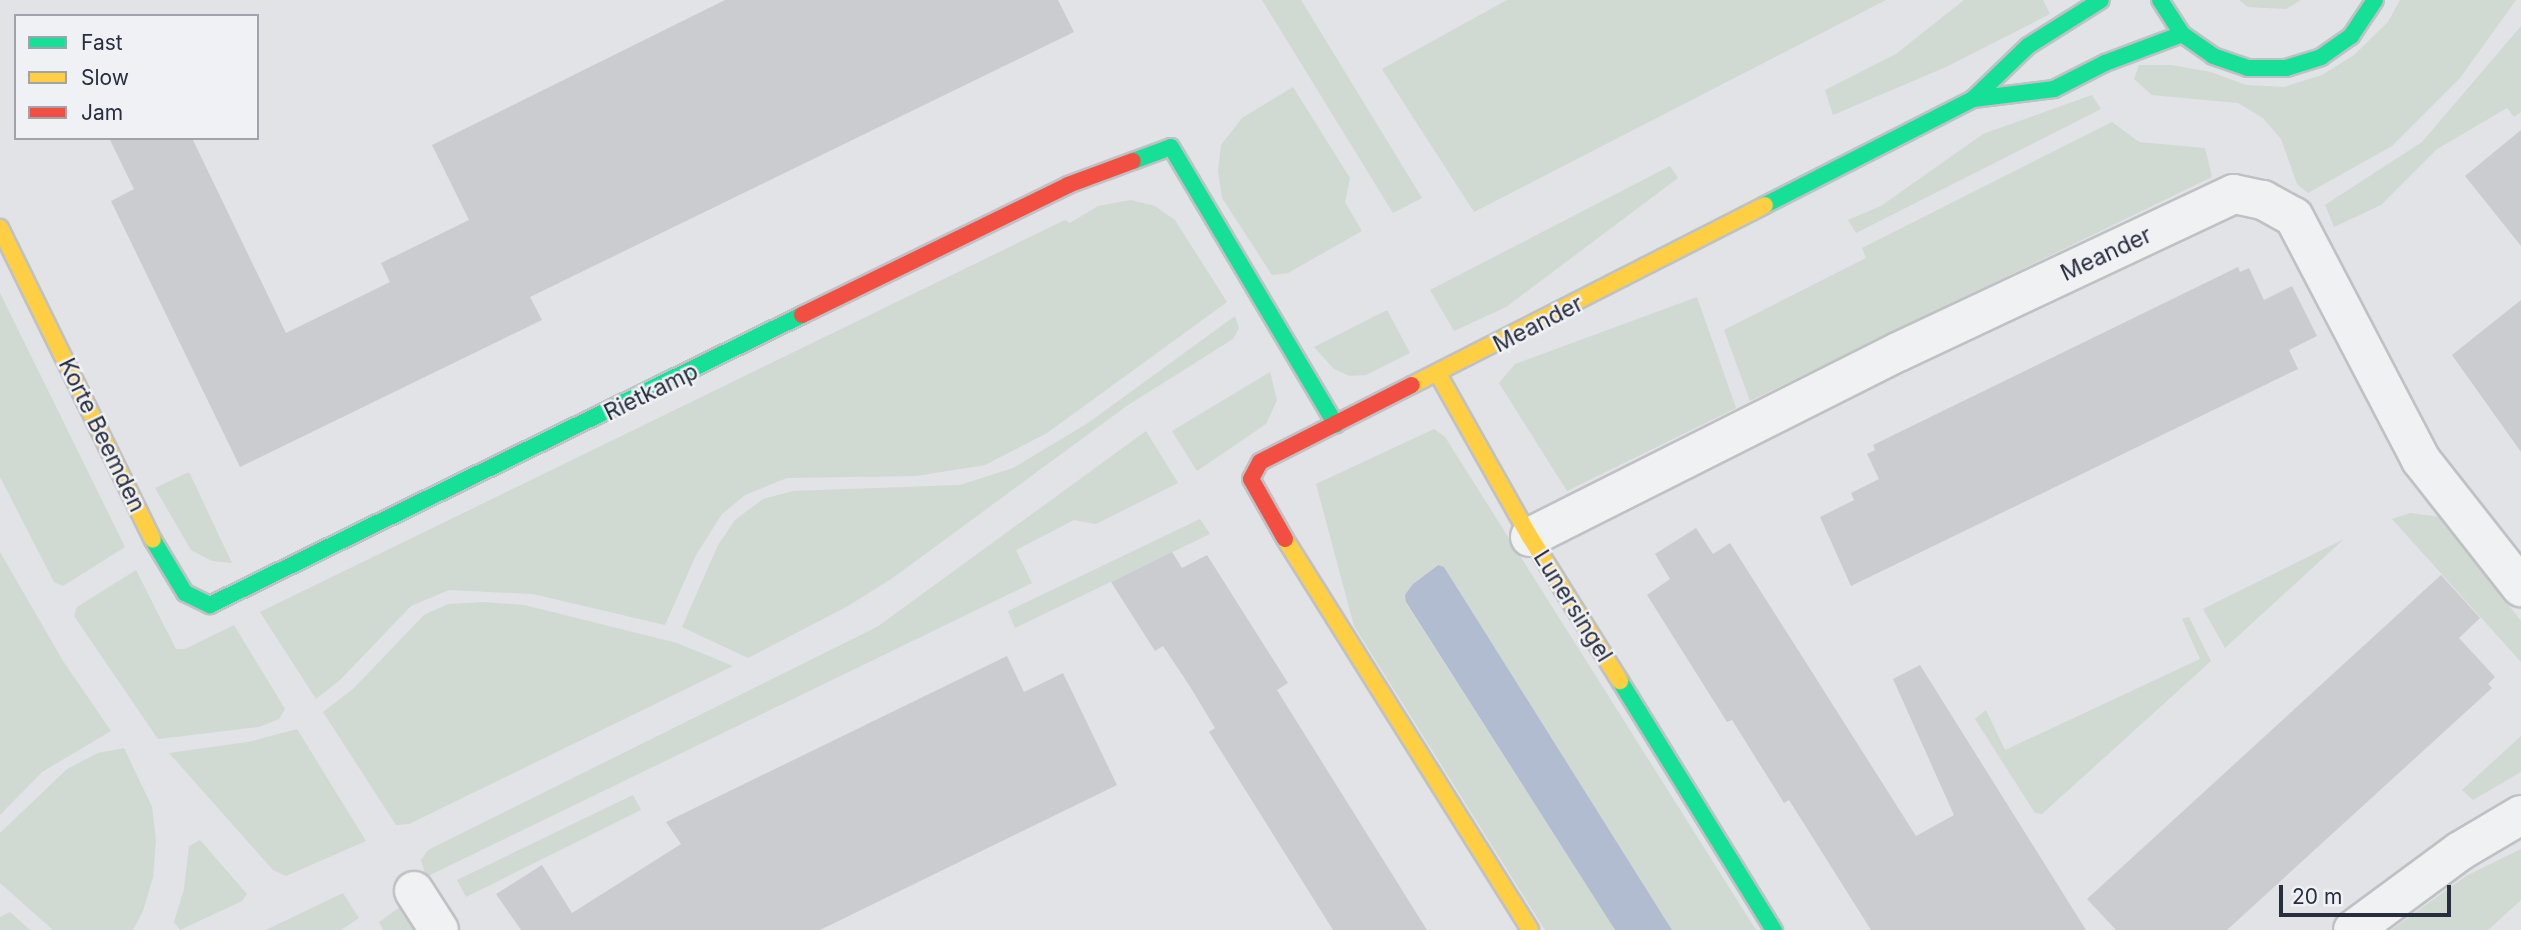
<!DOCTYPE html>
<html>
<head>
<meta charset="utf-8">
<style>
  body { margin:0 }
  #map { position:relative; width:2521px; height:930px; overflow:hidden; background:#e1e3e6; font-family:Inter,sans-serif }
  div>[style] { position:absolute }
  .green>* { inset:0; background:#d0d9d2 }
  .water>* { inset:0; background:#b1bcd0 }
  .building>* { inset:0; background:#cbccd0 }
  .roads { filter:drop-shadow(2px 0 #bfc1c4) drop-shadow(-2px 0 #bfc1c4) drop-shadow(0 2px #bfc1c4) drop-shadow(0 -2px #bfc1c4) }
  .street>* { height:38px; margin:-19px; padding:0 19px; transform-origin:19px; border-radius:19px; background:#f0f1f3 }
  .fast>* { height:16px; margin:-8px; padding:0 8px; transform-origin:8px; border-radius:8px; background:#16e098 }
  .slow>* { height:16px; margin:-8px; padding:0 8px; transform-origin:8px; border-radius:8px; background:#ffcf43 }
  .jam>* { height:16px; margin:-8px; padding:0 8px; transform-origin:8px; border-radius:8px; background:#f24e42 }
  span { translate:-50% -50%; white-space:nowrap; text-align:center; line-height:1.15; -webkit-text-stroke:5px #eff1f5; paint-order:stroke }
  .street-label { font-size:23px; color:#292e3e }
  .legend { position:absolute; left:14px; top:14px; width:245px; height:126px; box-sizing:border-box; background:#eff1f5; border:2px solid #a0a3ac; margin:0; padding:9px 12px; list-style:none; font-size:21px; color:#292e3e }
  .legend li { display:flex; align-items:center; gap:14px; height:35px }
  .legend b { width:35px; border:2px solid #a0a3ac }
  .scale { position:absolute; left:2279px; top:885px; width:172px; height:32px; box-sizing:border-box; border:4px solid #292e3e; border-top:0; padding-left:9px; font-size:21px; line-height:24px; white-space:nowrap; color:#292e3e; -webkit-text-stroke:5px #eff1f5; paint-order:stroke }
</style>
</head>
<body>
<div id="map">
  <div class="green">
    <div style="clip-path:polygon(1262px 0,1301px 0,1422px 198px,1393px 213px)"></div>
    <div style="clip-path:polygon(1507px 0,1886px 0,1474px 212px,1382px 69px)"></div>
    <div style="clip-path:polygon(1964px 0,2043px 0,2050px 14px,1946px 67px,1833px 115px,1825px 90px,1896px 54px)"></div>
    <div style="clip-path:polygon(2239px 0,2301px 0,2286px 9px,2248px 7px)"></div>
    <div style="clip-path:polygon(2400px 0,2516px 0,2460px 78px,2392px 146px,2308px 193px,2297px 184px,2281px 139px,2263px 118px,2238px 103px,2152px 95px,2134px 79px,2139px 65px,2171px 65px,2211px 72px,2246px 85px,2284px 87px,2322px 75px,2354px 55px,2388px 22px)"></div>
    <div style="clip-path:polygon(2521px 26px,2521px 112px,2514px 117px,2507px 108px,2437px 149px,2381px 205px,2334px 227px,2325px 205px,2422px 142px)"></div>
    <div style="clip-path:polygon(1293px 87px,1350px 178px,1345px 202px,1362px 231px,1288px 273px,1272px 275px,1222px 198px,1218px 171px,1221px 145px,1242px 118px)"></div>
    <div style="clip-path:polygon(2092px 95px,2101px 109px,1856px 233px,1848px 220px,1881px 206px,1983px 134px)"></div>
    <div style="clip-path:polygon(2112px 122px,2139px 142px,2205px 148px,2212px 177px,1750px 401px,1724px 330px,1866px 258px,1862px 248px)"></div>
    <div style="clip-path:polygon(1670px 166px,1678px 178px,1506px 307px,1454px 331px,1430px 290px)"></div>
    <div style="clip-path:polygon(1131px 200px,1155px 206px,1175px 220px,1227px 302px,1047px 433px,985px 465px,916px 476px,787px 478px,745px 495px,722px 514px,696px 555px,665px 625px,533px 594px,449px 590px,411px 606px,340px 680px,316px 699px,260px 612px,1065px 220px,1070px 223px,1098px 206px)"></div>
    <div style="clip-path:polygon(0 293px,125px 547px,63px 586px,54px 582px,0 477px)"></div>
    <div style="clip-path:polygon(1697px 297px,1736px 408px,1567px 491px,1499px 383px,1515px 364px)"></div>
    <div style="clip-path:polygon(1387px 310px,1410px 353px,1366px 375px,1350px 376px,1334px 369px,1314px 347px)"></div>
    <div style="clip-path:polygon(1235px 316px,1239px 328px,1233px 339px,1128px 405px,894px 577px,848px 606px,748px 658px,682px 627px,718px 545px,735px 520px,763px 499px,793px 491px,960px 485px,1013px 468px,1088px 423px)"></div>
    <div style="clip-path:polygon(1270px 372px,1277px 400px,1266px 424px,1197px 471px,1172px 431px)"></div>
    <div style="clip-path:polygon(1434px 429px,1445px 437px,1756px 930px,1672px 930px,1444px 567px,1437px 565px,1413px 584px,1406px 603px,1615px 930px,1545px 930px,1354px 626px,1316px 484px)"></div>
    <div style="clip-path:polygon(1146px 431px,1178px 483px,1096px 524px,1074px 520px,1016px 550px,1032px 583px,426px 877px,421px 860px,428px 850px,877px 627px)"></div>
    <div style="clip-path:polygon(189px 472px,232px 563px,212px 561px,191px 550px,155px 488px)"></div>
    <div style="clip-path:polygon(2410px 513px,2440px 517px,2521px 621px,2521px 662px,2392px 519px)"></div>
    <div style="clip-path:polygon(1200px 519px,1210px 534px,1015px 628px,1008px 611px)"></div>
    <div style="clip-path:polygon(2344px 539px,2225px 648px,2203px 609px)"></div>
    <div style="clip-path:polygon(0 552px,63px 661px,111px 731px,42px 772px,0 815px)"></div>
    <div style="clip-path:polygon(136px 570px,176px 649px,185px 649px,234px 625px,285px 709px,279px 719px,259px 727px,158px 739px,74px 616px,77px 607px)"></div>
    <div style="clip-path:polygon(484px 602px,524px 605px,677px 643px,733px 666px,409px 824px,396px 825px,323px 712px,353px 689px,424px 615px,448px 604px)"></div>
    <div style="clip-path:polygon(2189px 617px,2211px 661px,2042px 814px,2035px 813px,1975px 719px,1986px 710px,2005px 750px,2200px 659px,2182px 619px)"></div>
    <div style="clip-path:polygon(297px 729px,366px 841px,286px 876px,273px 870px,169px 753px,248px 742px)"></div>
    <div style="clip-path:polygon(2521px 736px,2521px 772px,2473px 800px,2462px 790px)"></div>
    <div style="clip-path:polygon(124px 748px,152px 807px,156px 840px,153px 877px,143px 911px,133px 930px,53px 930px,0 883px,0 833px,67px 769px,98px 753px)"></div>
    <div style="clip-path:polygon(633px 795px,641px 810px,466px 897px,457px 880px)"></div>
    <div style="clip-path:polygon(200px 840px,247px 894px,242px 901px,180px 930px,174px 922px,184px 889px,189px 846px)"></div>
    <div style="clip-path:polygon(2521px 849px,2521px 900px,2488px 930px,2391px 930px,2466px 876px)"></div>
    <div style="clip-path:polygon(343px 893px,359px 918px,341px 930px,266px 930px)"></div>
    <div style="clip-path:polygon(400px 907px,415px 930px,383px 930px,379px 922px)"></div>
    <div style="clip-path:polygon(10px 912px,30px 930px,0 930px,0 917px)"></div>
  </div>
  <div class="water">
    <div style="clip-path:polygon(1438px 565px,1444px 567px,1672px 930px,1615px 930px,1406px 602px,1405px 595px,1413px 584px)"></div>
  </div>
  <div class="building">
    <div style="clip-path:polygon(725px 0,1058px 0,1074px 32px,530px 297px,542px 320px,240px 467px,111px 201px,134px 189px,109px 138px,192px 138px,286px 333px,390px 282px,381px 263px,469px 220px,432px 145px)"></div>
    <div style="clip-path:polygon(2521px 130px,2521px 246px,2465px 176px)"></div>
    <div style="clip-path:polygon(2238px 267px,2240px 272px,2249px 268px,2264px 300px,2292px 286px,2317px 336px,2289px 350px,2298px 369px,1851px 586px,1820px 517px,1854px 500px,1851px 493px,1879px 479px,1867px 454px,1875px 450px,1873px 445px)"></div>
    <div style="clip-path:polygon(2521px 300px,2521px 452px,2452px 355px)"></div>
    <div style="clip-path:polygon(1696px 528px,1713px 554px,1730px 543px,1916px 836px,1954px 815px,1893px 679px,1920px 665px,2086px 930px,1871px 930px,1789px 800px,1784px 803px,1732px 720px,1727px 722px,1647px 595px,1670px 579px,1655px 554px)"></div>
    <div style="clip-path:polygon(1172px 552px,1182px 568px,1207px 555px,1288px 683px,1277px 690px,1427px 930px,1333px 930px,1209px 732px,1215px 728px,1189px 685px,1163px 646px,1155px 651px,1111px 582px)"></div>
    <div style="clip-path:polygon(2441px 575px,2480px 618px,2459px 638px,2495px 677px,2488px 684px,2492px 688px,2227px 930px,2116px 930px,2087px 899px)"></div>
    <div style="clip-path:polygon(1007px 656px,1024px 692px,1063px 673px,1117px 785px,820px 930px,521px 930px,496px 894px,542px 865px,572px 913px,681px 844px,666px 822px)"></div>
  </div>
  <div class="roads">
    <div class="street">
      <div style="left:1530px;top:537px;width:412px;rotate:-26.7deg"></div>
      <div style="left:1898px;top:352px;width:371px;rotate:-25.2deg"></div>
      <div style="left:2234px;top:194px;width:30px;rotate:12deg"></div>
      <div style="left:2263px;top:200px;width:35px;rotate:29deg"></div>
      <div style="left:2294px;top:217px;width:274px;rotate:62.4deg"></div>
      <div style="left:2421px;top:460px;width:162px;rotate:51.8deg"></div>
      <div style="left:414px;top:891px;width:46px;rotate:57.3deg"></div>
      <div style="left:2353px;top:930px;width:133px;rotate:-36.4deg"></div>
      <div style="left:2460px;top:851px;width:71px;rotate:-30.5deg"></div>
    </div>
    <div class="fast">
      <div style="left:2160px;top:0;width:40px;rotate:57.1deg"></div>
      <div style="left:2182px;top:34px;width:38px;rotate:35deg"></div>
      <div style="left:2213px;top:56px;width:37px;rotate:19deg"></div>
      <div style="left:2248px;top:68px;width:38px"></div>
      <div style="left:2286px;top:68px;width:37px;rotate:-17deg"></div>
      <div style="left:2321px;top:57px;width:37px;rotate:-35deg"></div>
      <div style="left:2351px;top:36px;width:43px;rotate:-56.3deg"></div>
      <div style="left:1973px;top:99px;width:82px;rotate:-7deg"></div>
      <div style="left:2054px;top:89px;width:57px;rotate:-27deg"></div>
      <div style="left:2105px;top:63px;width:82px;rotate:-20.6deg"></div>
      <div style="left:1133px;top:161px;width:40px;rotate:-20.2deg"></div>
      <div style="left:1171px;top:147px;width:323px;rotate:59.3deg"></div>
      <div style="left:1765px;top:205px;width:233px;rotate:-27deg"></div>
      <div style="left:1973px;top:99px;width:76px;rotate:-43.9deg"></div>
      <div style="left:2028px;top:46px;width:86px;rotate:-32.2deg"></div>
      <div style="left:153px;top:540px;width:62px;rotate:58.9deg"></div>
      <div style="left:185px;top:593px;width:28px;rotate:26deg"></div>
      <div style="left:210px;top:605px;width:659px;rotate:-26.1deg"></div>
      <div style="left:1620px;top:681px;width:293px;rotate:58.3deg"></div>
    </div>
    <div class="slow">
      <div style="left:0;top:228px;width:347px;rotate:63.9deg"></div>
      <div style="left:1438px;top:374px;width:187px;rotate:60.6deg"></div>
      <div style="left:1530px;top:537px;width:170px;rotate:58deg"></div>
      <div style="left:1412px;top:385px;width:396px;rotate:-27deg"></div>
      <div style="left:1285px;top:539px;width:461px;rotate:57.9deg"></div>
    </div>
    <div class="jam">
      <div style="left:802px;top:315px;width:296px;rotate:-26deg"></div>
      <div style="left:1068px;top:185px;width:69px;rotate:-20.3deg"></div>
      <div style="left:1285px;top:539px;width:69px;rotate:-119.5deg"></div>
      <div style="left:1251px;top:479px;width:19px;rotate:-62deg"></div>
      <div style="left:1260px;top:462px;width:170px;rotate:-26.9deg"></div>
    </div>
  </div>
  <div class="street-label">
    <span style="left:2106px;top:254px;rotate:-25deg">Meander</span>
    <span style="left:1538px;top:324px;rotate:-27deg">Meander</span>
    <span style="left:651px;top:392px;rotate:-26deg">Rietkamp</span>
    <span style="left:102px;top:435px;rotate:64deg">Korte Beemden</span>
    <span style="left:1573px;top:606px;rotate:58deg">Lunersingel</span>
  </div>
  <ul class="legend">
  <li><b style="height:9px;background:#16e098"></b>Fast</li>
  <li><b style="height:9px;background:#ffcf43"></b>Slow</li>
  <li><b style="height:9px;background:#f24e42"></b>Jam</li>
  </ul>
  <div class="scale">20 m</div>
</div>
</body>
</html>
